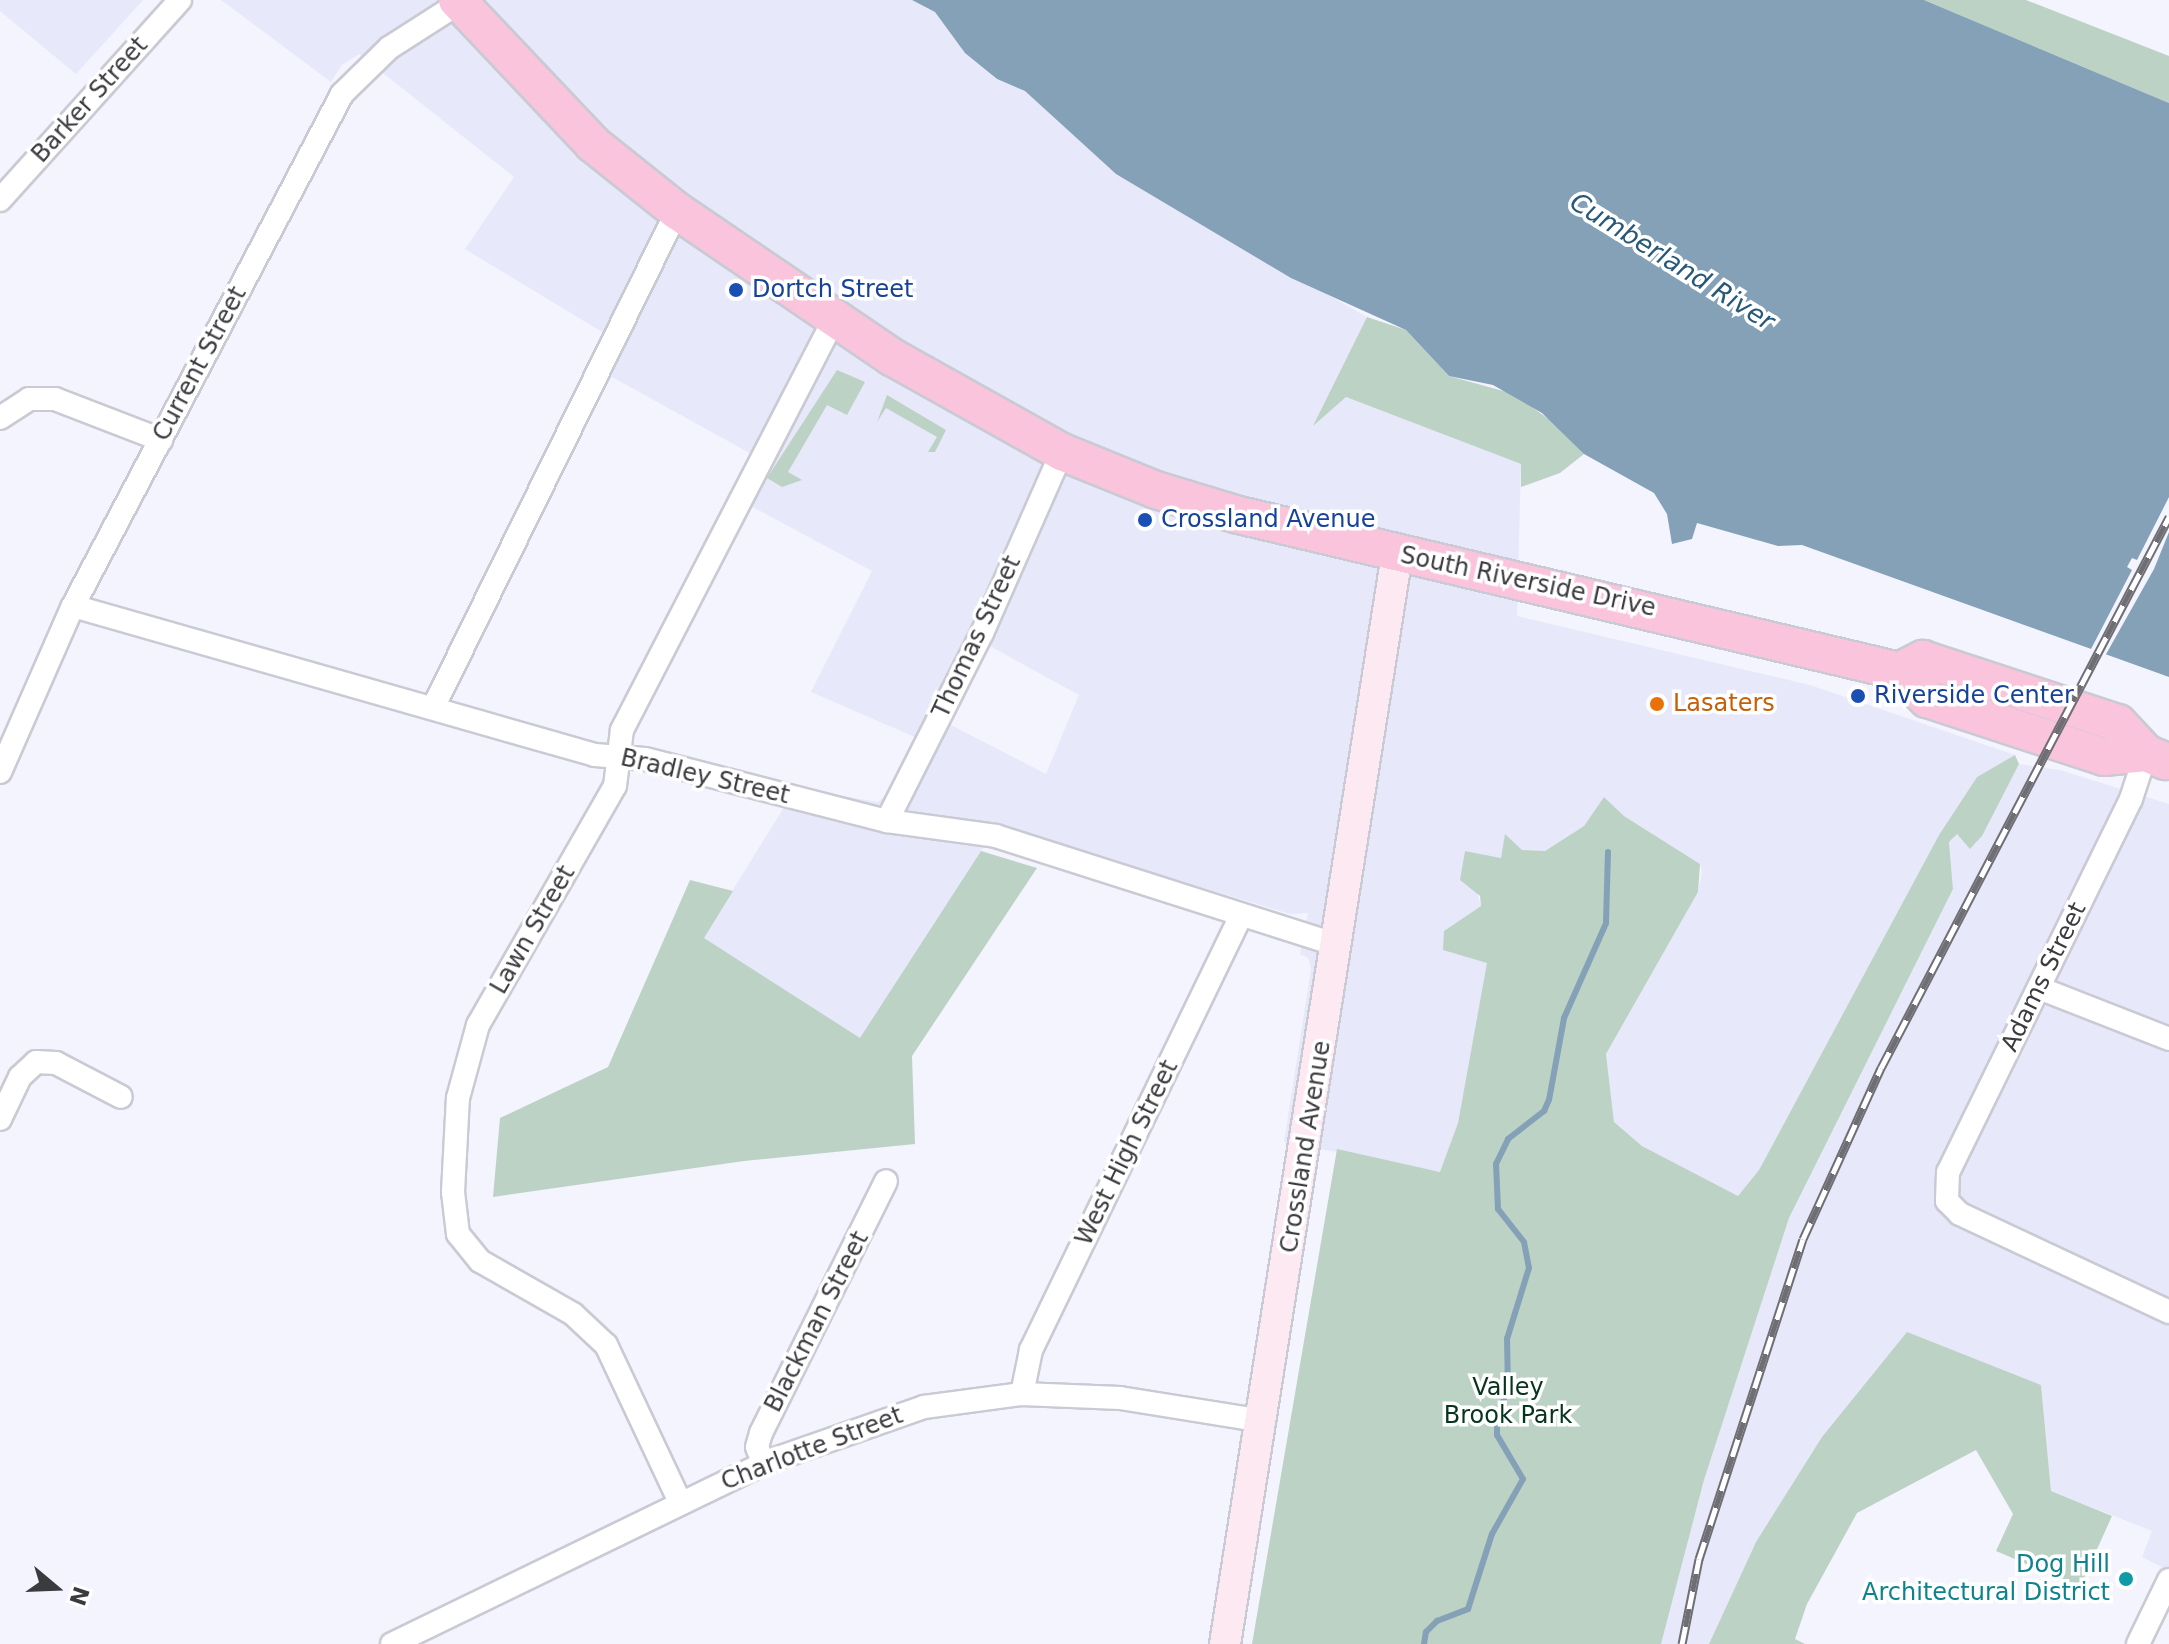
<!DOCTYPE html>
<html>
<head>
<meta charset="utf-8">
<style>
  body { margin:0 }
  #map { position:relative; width:2169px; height:1644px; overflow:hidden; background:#f4f4ff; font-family:"DejaVu Sans",sans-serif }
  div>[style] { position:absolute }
  .built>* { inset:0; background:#e7e8f9 }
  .green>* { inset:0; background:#bcd2c4 }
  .water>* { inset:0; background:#84a1b7 }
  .pier>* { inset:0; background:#f4f4ff }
  .stream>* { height:6px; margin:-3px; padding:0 3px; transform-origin:3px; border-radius:3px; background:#84a1b7 }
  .roads { filter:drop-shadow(2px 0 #c9cad3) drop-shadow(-2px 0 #c9cad3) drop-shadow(0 2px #c9cad3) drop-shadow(0 -2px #c9cad3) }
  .minor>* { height:22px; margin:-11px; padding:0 11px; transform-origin:11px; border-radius:11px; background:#fff }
  .secondary>* { height:30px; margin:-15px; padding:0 15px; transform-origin:15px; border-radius:15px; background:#fde9f2 }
  .trunk>* { height:36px; margin:-18px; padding:0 18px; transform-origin:18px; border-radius:18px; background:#fac4dc }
  .rail>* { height:9px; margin-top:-4.5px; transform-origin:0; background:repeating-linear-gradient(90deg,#fff 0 18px,#6e6e74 0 36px); box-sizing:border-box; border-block:2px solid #6e6e74 }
  .dots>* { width:22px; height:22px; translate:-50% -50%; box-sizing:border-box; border:4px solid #fff; border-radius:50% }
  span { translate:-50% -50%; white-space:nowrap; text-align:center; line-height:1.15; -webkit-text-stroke:7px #fff; paint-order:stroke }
  .street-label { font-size:24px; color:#3b3b3f }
  .transit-label { font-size:24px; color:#164399 }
  .left { translate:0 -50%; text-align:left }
  .food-label { font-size:24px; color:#c56008 }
  .park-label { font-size:24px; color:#08341f }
  .culture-label { font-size:24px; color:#0d838f }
  .right { translate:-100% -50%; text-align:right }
  .water-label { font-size:26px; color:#275879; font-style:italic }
  .north { position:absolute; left:16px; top:1548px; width:80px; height:80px; -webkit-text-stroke:6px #fff; paint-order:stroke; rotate:109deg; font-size:22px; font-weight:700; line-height:32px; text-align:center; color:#3b3b3f }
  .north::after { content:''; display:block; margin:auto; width:28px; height:36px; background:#3b3b3f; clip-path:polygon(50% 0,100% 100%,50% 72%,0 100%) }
</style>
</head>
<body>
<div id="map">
  <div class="built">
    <div style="clip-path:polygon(0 0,143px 0,76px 74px,0 11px)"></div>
    <div style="clip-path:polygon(evenodd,221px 0,912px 0,935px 12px,966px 53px,996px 79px,1025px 91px,1116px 174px,1367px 317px,1315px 424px,1346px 397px,1521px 464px,1517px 616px,1810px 685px,2015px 755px,1977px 777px,1939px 835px,1759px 1170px,1738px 1196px,1642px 1146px,1614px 1122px,1606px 1054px,1698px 892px,1702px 871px,1700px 864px,1624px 816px,1604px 797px,1584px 826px,1545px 851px,1522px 850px,1505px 835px,1502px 858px,1465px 851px,1481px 906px,1444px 931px,1488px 963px,1458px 1123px,1441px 1172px,1284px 1142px,1311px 969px,1308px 958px,1300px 954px,1308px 913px,1290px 914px,997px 826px,860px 1039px,703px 938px,796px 788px,878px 802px,890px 791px,917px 738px,811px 692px,872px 571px,751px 506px,773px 466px,603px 372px,617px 341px,465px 249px,514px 177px,359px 54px,342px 65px,331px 82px,221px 0,988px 645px,1079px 695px,1046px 774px,947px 723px,988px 645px)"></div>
    <div style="clip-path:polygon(2019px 764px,2060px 770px,2169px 804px,2169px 1571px,2142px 1557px,2152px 1531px,2051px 1491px,2041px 1385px,1756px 1542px,1709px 1644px,1661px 1644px,1704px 1480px,1789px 1218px,1953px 889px,1949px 842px,1956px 834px,1975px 845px)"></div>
  </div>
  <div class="green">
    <div style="clip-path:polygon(1924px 0,2026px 0,2169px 56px,2169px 103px)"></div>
    <div style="clip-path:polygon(1367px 317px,1406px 330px,1449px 376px,1514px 394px,1565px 431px,1584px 454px,1560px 473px,1521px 487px,1521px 464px,1346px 397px,1313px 426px)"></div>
    <div style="clip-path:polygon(837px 370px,865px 382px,847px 415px,827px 405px,788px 472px,802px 480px,782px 487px,767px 478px)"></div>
    <div style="clip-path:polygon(887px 395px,946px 430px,935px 452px,928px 452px,937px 437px,886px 408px,877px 422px)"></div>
    <div style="clip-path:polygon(2015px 755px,2019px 764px,1982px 836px,1970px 849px,1957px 834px,1949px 842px,1953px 889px,1789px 1218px,1704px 1480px,1661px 1644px,1252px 1644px,1337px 1149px,1440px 1172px,1458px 1123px,1487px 963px,1443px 950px,1444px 931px,1481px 906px,1480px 896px,1460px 880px,1465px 851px,1501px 858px,1505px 834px,1522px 850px,1545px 851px,1584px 826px,1604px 797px,1624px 816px,1700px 864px,1698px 892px,1606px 1054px,1614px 1122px,1642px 1146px,1738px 1196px,1759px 1170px,1939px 835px,1977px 777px)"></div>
    <div style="clip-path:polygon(981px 851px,1037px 868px,912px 1056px,915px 1144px,744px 1161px,493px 1197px,500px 1118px,608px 1067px,690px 880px,733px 891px,704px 938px,860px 1038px)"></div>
    <div style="clip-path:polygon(1907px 1332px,2041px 1385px,2051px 1491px,2112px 1516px,2080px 1587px,1996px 1551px,2013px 1514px,1976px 1450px,1857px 1513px,1807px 1604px,1795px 1639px,1805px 1644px,1709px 1644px,1756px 1542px,1822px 1437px)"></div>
  </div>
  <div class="water">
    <div style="clip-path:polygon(912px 0,1924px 0,2169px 103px,2169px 677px,1802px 545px,1778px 546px,1697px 523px,1692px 539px,1672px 544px,1667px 514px,1654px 493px,1584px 454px,1542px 413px,1493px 385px,1449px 376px,1406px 330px,1291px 278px,1116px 174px,1025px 91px,997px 79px,965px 53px,935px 12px)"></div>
  </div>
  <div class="pier">
    <div style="clip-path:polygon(2169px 497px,2169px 532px,2154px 569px,2105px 656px,2090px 651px,2132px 570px,2127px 567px,2132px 558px,2137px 560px)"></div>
  </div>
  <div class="stream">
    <div style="left:1424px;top:1644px;width:12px;rotate:-81deg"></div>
    <div style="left:1426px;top:1632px;width:16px;rotate:-45deg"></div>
    <div style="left:1437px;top:1621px;width:33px;rotate:-21deg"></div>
    <div style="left:1468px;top:1609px;width:79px;rotate:-72.3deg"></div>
    <div style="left:1492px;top:1534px;width:63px;rotate:-60.6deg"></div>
    <div style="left:1523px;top:1479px;width:51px;rotate:-120.6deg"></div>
    <div style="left:1497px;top:1435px;width:18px;rotate:-90deg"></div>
    <div style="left:1497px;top:1417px;width:30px;rotate:-69deg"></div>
    <div style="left:1508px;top:1389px;width:50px;rotate:-91.1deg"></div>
    <div style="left:1507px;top:1339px;width:74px;rotate:-72.8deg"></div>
    <div style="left:1529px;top:1268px;width:26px;rotate:-101deg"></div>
    <div style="left:1524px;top:1242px;width:42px;rotate:-128.2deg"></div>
    <div style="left:1498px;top:1209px;width:45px;rotate:-92.5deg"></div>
    <div style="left:1496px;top:1164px;width:28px;rotate:-64deg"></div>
    <div style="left:1508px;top:1139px;width:46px;rotate:-37.9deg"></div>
    <div style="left:1544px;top:1111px;width:12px;rotate:-66deg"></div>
    <div style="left:1549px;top:1100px;width:83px;rotate:-79.6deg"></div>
    <div style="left:1564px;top:1018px;width:104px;rotate:-66.1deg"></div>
    <div style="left:1606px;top:923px;width:71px;rotate:-88.4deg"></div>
  </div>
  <div class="roads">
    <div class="minor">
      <div style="left:0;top:200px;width:269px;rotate:-48deg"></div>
      <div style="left:0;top:418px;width:35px;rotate:-33deg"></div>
      <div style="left:29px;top:399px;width:26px"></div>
      <div style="left:55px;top:399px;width:114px;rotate:21.1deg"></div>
      <div style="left:73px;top:606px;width:543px;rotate:15.93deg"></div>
      <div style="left:595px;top:755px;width:50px;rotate:4.6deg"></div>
      <div style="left:645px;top:759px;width:250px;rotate:14.4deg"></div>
      <div style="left:887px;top:821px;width:110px;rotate:7.8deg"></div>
      <div style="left:996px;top:836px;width:358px;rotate:17.7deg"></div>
      <div style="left:434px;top:706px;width:551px;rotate:-63.85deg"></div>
      <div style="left:2146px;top:753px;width:48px;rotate:108.1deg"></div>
      <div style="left:2131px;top:799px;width:415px;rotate:116.1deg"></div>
      <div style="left:1948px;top:1172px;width:29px;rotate:92deg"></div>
      <div style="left:1947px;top:1201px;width:18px;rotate:45deg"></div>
      <div style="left:1960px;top:1214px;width:231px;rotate:25.1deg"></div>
      <div style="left:0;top:772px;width:181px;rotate:-66.3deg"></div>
      <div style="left:73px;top:606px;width:578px;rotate:-62.28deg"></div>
      <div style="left:342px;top:94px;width:66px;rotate:-44.4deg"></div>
      <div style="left:389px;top:48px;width:83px;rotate:-32.7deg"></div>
      <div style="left:887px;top:821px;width:211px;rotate:-63.2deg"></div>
      <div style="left:982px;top:633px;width:198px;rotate:-66.2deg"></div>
      <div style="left:2039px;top:988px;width:140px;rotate:21.4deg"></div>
      <div style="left:0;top:1119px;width:47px;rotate:-64.5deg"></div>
      <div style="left:20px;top:1077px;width:22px;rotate:-43deg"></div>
      <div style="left:36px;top:1062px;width:20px;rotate:3deg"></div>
      <div style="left:56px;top:1063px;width:73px;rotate:27.6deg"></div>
      <div style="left:1022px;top:1394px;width:45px;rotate:-78.4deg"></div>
      <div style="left:1031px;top:1350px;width:483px;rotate:-64.2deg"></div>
      <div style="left:764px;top:1463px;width:17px;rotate:-114deg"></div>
      <div style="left:757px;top:1447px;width:15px;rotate:-74deg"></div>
      <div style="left:761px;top:1433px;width:281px;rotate:-63.6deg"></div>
      <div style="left:680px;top:1502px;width:174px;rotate:-115.2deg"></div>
      <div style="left:606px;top:1345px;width:45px;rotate:-136.8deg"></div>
      <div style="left:573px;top:1314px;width:107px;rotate:-150.3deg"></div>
      <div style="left:480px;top:1261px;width:35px;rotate:-129deg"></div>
      <div style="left:458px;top:1234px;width:42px;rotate:-96.8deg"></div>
      <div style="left:453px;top:1192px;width:94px;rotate:-87deg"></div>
      <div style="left:458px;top:1098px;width:76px;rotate:-74.7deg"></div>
      <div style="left:478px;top:1025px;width:275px;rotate:-60.2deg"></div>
      <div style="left:615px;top:786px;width:56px;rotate:-82.9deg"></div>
      <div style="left:622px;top:730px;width:462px;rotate:-62.7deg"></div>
      <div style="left:392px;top:1644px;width:414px;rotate:-25.9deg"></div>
      <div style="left:764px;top:1463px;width:170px;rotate:-19.3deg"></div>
      <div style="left:924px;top:1407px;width:99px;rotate:-7.6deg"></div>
      <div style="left:1022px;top:1394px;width:98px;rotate:2.3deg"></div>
      <div style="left:1120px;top:1398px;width:146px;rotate:9.1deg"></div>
      <div style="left:2138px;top:1644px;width:71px;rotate:-64.2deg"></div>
    </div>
    <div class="secondary">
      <div style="left:1225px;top:1644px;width:1103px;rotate:-81.03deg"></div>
    </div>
    <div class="trunk">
      <div style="left:457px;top:0;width:198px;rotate:46.6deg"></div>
      <div style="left:593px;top:144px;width:107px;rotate:38.6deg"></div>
      <div style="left:677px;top:211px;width:260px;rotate:34.2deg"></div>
      <div style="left:892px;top:357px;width:195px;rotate:29.2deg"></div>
      <div style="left:1062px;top:452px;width:101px;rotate:22deg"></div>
      <div style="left:1156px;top:490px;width:87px;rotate:16.8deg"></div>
      <div style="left:1239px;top:515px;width:678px;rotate:13.3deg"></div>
      <div style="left:1899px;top:671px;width:40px;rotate:45deg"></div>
      <div style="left:1927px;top:699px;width:186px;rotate:18.1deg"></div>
      <div style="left:2104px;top:757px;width:42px;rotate:-5.4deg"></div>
      <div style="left:1899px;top:671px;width:27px;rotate:-27deg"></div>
      <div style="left:1923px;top:659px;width:205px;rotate:18.2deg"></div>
      <div style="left:2118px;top:723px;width:41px;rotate:47deg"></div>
      <div style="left:2146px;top:753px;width:21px;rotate:23deg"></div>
    </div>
  </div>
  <div class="rail">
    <div style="left:1682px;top:1644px;width:87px;rotate:-78.7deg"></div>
    <div style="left:1699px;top:1559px;width:336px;rotate:-72deg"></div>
    <div style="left:1803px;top:1239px;width:188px;rotate:-65.5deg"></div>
    <div style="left:1881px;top:1068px;width:622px;rotate:-62.4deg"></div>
  </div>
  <div class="dots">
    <div style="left:736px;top:290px;background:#1a4fb4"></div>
    <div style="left:1145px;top:520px;background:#1a4fb4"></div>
    <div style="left:1858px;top:696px;background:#1a4fb4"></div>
    <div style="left:1657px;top:704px;background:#e8710a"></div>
    <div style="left:2126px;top:1579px;background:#0f9aa8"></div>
  </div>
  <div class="street-label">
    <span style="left:90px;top:100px;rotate:-48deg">Barker Street</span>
    <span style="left:200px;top:364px;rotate:-62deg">Current Street</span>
    <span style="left:1528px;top:582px;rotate:12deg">South Riverside Drive</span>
    <span style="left:977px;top:637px;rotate:-65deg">Thomas Street</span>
    <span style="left:705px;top:777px;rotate:13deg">Bradley Street</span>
    <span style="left:533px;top:930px;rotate:-60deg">Lawn Street</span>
    <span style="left:2044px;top:977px;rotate:-64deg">Adams Street</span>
    <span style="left:1306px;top:1147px;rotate:-81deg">Crossland Avenue</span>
    <span style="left:1127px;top:1153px;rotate:-64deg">West High Street</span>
    <span style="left:817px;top:1322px;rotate:-63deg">Blackman Street</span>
    <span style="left:812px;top:1449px;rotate:-21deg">Charlotte Street</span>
  </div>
  <div class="transit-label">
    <span class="left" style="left:752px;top:290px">Dortch Street</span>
    <span class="left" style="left:1161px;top:520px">Crossland Avenue</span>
    <span class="left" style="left:1874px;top:696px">Riverside Center</span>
  </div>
  <div class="food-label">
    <span class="left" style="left:1673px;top:704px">Lasaters</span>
  </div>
  <div class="park-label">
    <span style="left:1508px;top:1402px">Valley<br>Brook Park</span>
  </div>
  <div class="culture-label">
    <span class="right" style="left:2110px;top:1579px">Dog Hill<br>Architectural District</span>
  </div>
  <div class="water-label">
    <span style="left:1672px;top:262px;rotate:32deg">Cumberland River</span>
  </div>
  <div class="north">N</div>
</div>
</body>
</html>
